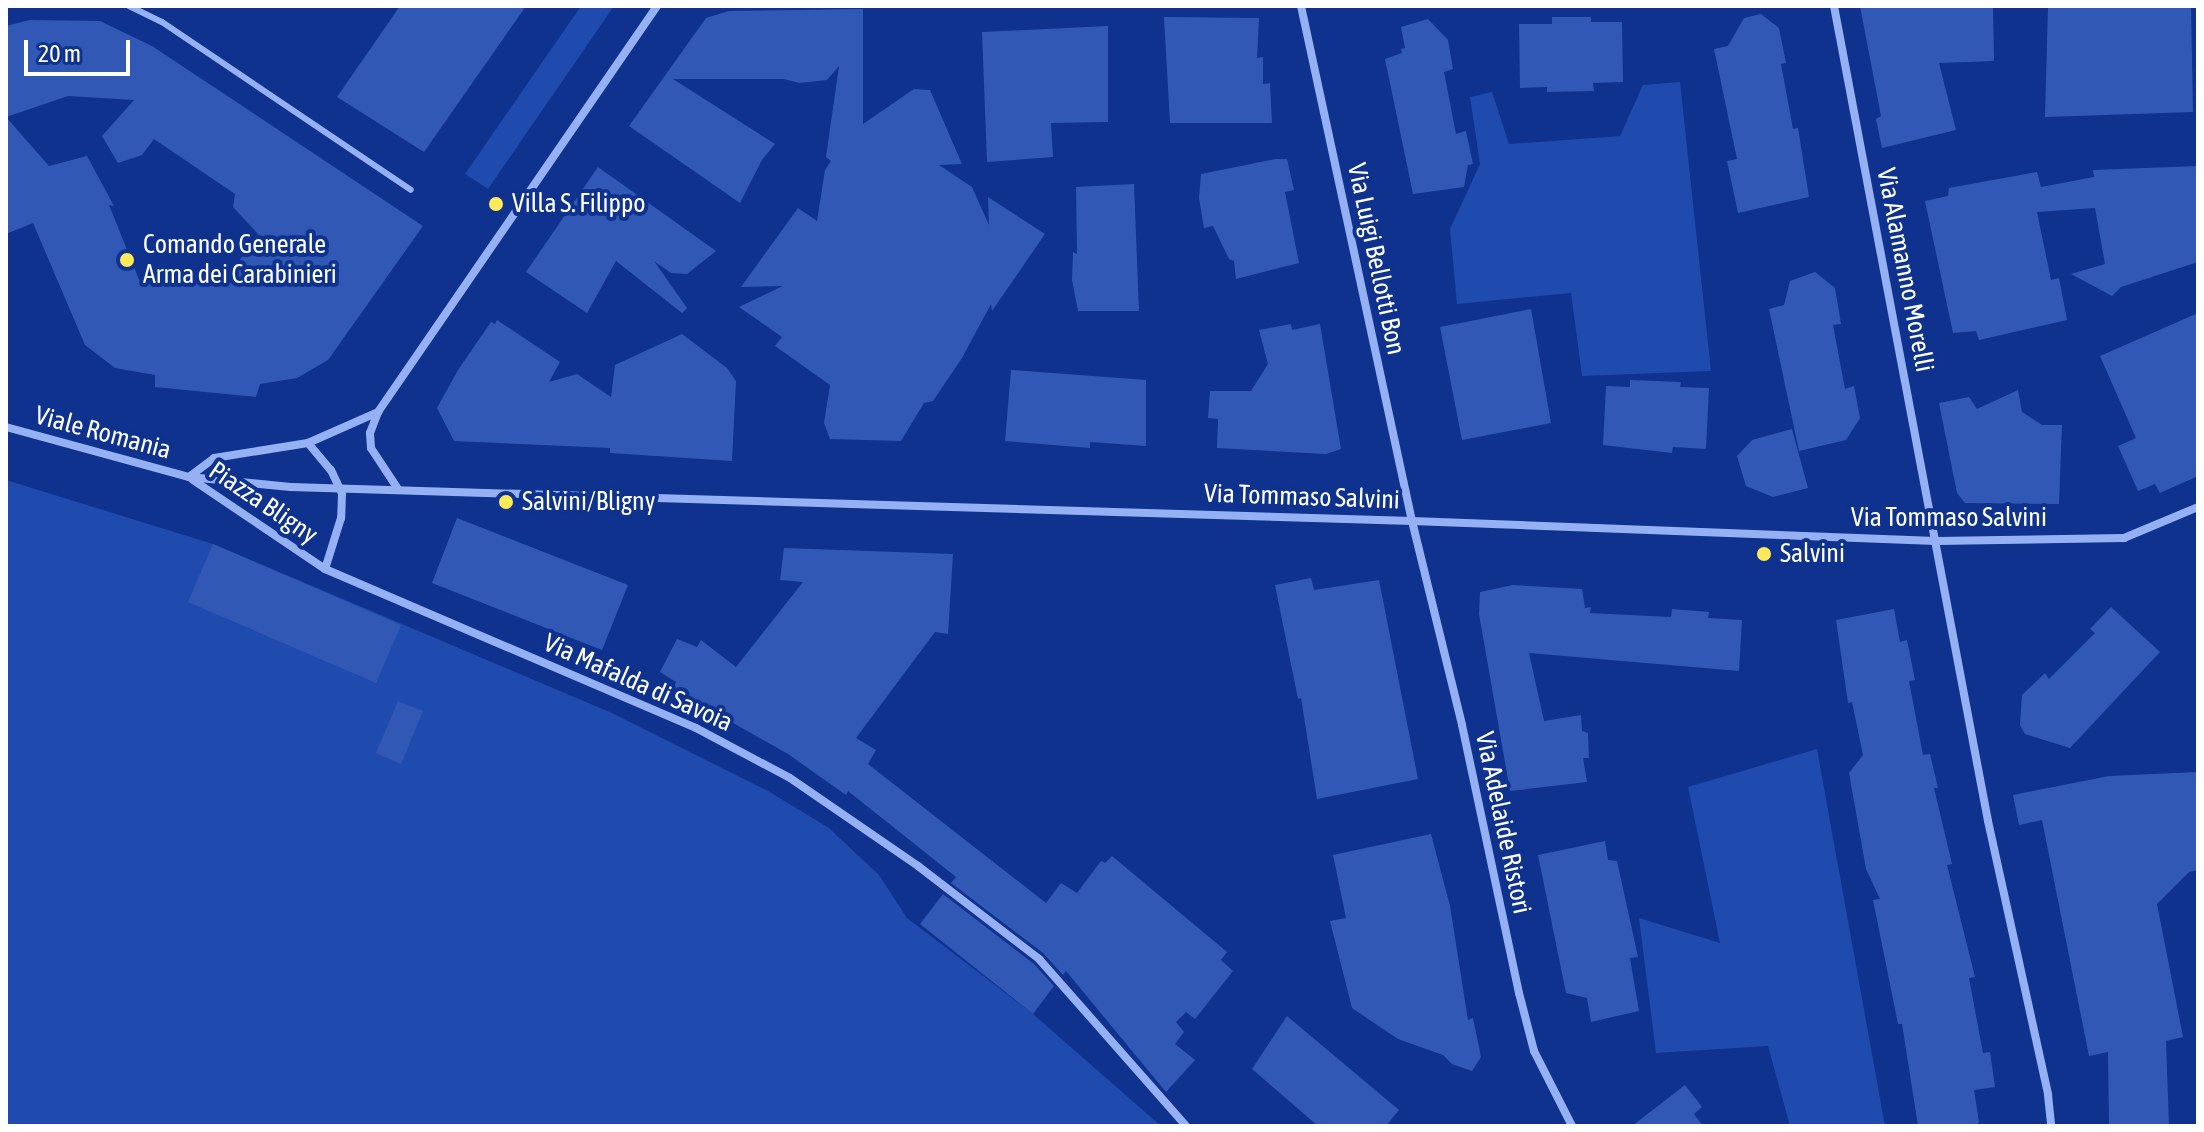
<!DOCTYPE html>
<html>
<head>
<meta charset="utf-8">
<style>
  body { margin:0 }
  #map { position:relative; width:2204px; height:1132px; overflow:hidden; background:#0e328e; font-family:"Asap Condensed",sans-serif }
  div>[style] { position:absolute }
  .green>* { inset:0; background:#1f4aae }
  .building>* { inset:0; background:#3258b6 }
  .lane>* { height:6px; margin:-3px; padding:0 3px; transform-origin:3px; border-radius:3px; background:#96b1f3 }
  .street>* { height:8px; margin:-4px; padding:0 4px; transform-origin:4px; border-radius:4px; background:#96b1f3 }
  .dots>* { width:22px; height:22px; translate:-50% -50%; box-sizing:border-box; border:4px solid #0e328e; border-radius:50% }
  span { translate:-50% -50%; white-space:nowrap; text-align:center; line-height:1.15; -webkit-text-stroke:8px #0e328e; paint-order:stroke }
  .poi-label { font-size:26px; color:#fff }
  .left { translate:0 -50%; text-align:left }
  .street-label { font-size:26px; color:#fff }
  .frame { position:absolute; inset:0; border:8px solid #fff; pointer-events:none }
  .scale { position:absolute; left:24px; top:40px; width:106px; height:36px; box-sizing:border-box; border:4px solid #fff; border-top:0; padding-left:10px; font-size:24px; line-height:28px; white-space:nowrap; color:#fff; -webkit-text-stroke:6px #0e328e; paint-order:stroke }
</style>
</head>
<body>
<div id="map">
  <div class="green">
    <div style="clip-path:polygon(581px 6px,614px 6px,488px 189px,465px 174px)"></div>
    <div style="clip-path:polygon(1680px 82px,1711px 371px,1582px 376px,1571px 293px,1457px 304px,1450px 229px,1480px 164px,1470px 97px,1492px 92px,1509px 144px,1620px 136px,1643px 85px)"></div>
    <div style="clip-path:polygon(6px 480px,213px 544px,612px 713px,768px 791px,829px 828px,879px 875px,907px 918px,1033px 1014px,1161px 1126px,6px 1126px)"></div>
    <div style="clip-path:polygon(1817px 749px,1885px 1126px,1790px 1126px,1768px 1046px,1656px 1053px,1639px 918px,1720px 943px,1688px 787px)"></div>
  </div>
  <div class="building">
    <div style="clip-path:polygon(400px 6px,526px 6px,424px 152px,337px 97px)"></div>
    <div style="clip-path:polygon(1860px 6px,1993px 6px,1994px 61px,1939px 63px,1956px 130px,1882px 148px,1876px 119px,1881px 116px)"></div>
    <div style="clip-path:polygon(2048px 6px,2191px 6px,2193px 112px,2045px 117px)"></div>
    <div style="clip-path:polygon(863px 9px,863px 124px,914px 89px,930px 90px,962px 164px,939px 165px,972px 187px,989px 225px,988px 197px,1045px 234px,992px 311px,991px 304px,962px 358px,933px 401px,924px 403px,901px 441px,830px 439px,824px 423px,830px 385px,775px 346px,782px 337px,739px 307px,783px 286px,741px 287px,798px 208px,817px 221px,825px 170px,831px 161px,826px 157px,839px 66px,827px 80px,799px 83px,784px 79px,673px 79px,775px 144px,762px 160px,740px 203px,629px 126px,706px 18px,729px 11px)"></div>
    <div style="clip-path:polygon(1761px 14px,1779px 28px,1786px 63px,1781px 64px,1793px 129px,1798px 128px,1809px 197px,1738px 213px,1727px 161px,1737px 159px,1714px 49px,1728px 46px,1744px 18px)"></div>
    <div style="clip-path:polygon(1164px 17px,1259px 18px,1257px 58px,1263px 57px,1263px 84px,1270px 83px,1272px 123px,1170px 123px)"></div>
    <div style="clip-path:polygon(1552px 17px,1591px 17px,1591px 22px,1622px 22px,1623px 82px,1593px 83px,1594px 91px,1547px 92px,1547px 87px,1520px 88px,1519px 24px,1552px 24px)"></div>
    <div style="clip-path:polygon(1428px 19px,1448px 40px,1453px 69px,1444px 72px,1456px 134px,1466px 131px,1473px 164px,1468px 165px,1464px 187px,1413px 194px,1385px 59px,1402px 53px,1401px 49px,1405px 48px,1401px 27px)"></div>
    <div style="clip-path:polygon(30px 20px,100px 21px,152px 46px,423px 226px,328px 360px,297px 378px,260px 384px,256px 397px,155px 387px,155px 375px,115px 368px,85px 345px,33px 223px,6px 234px,6px 117px,49px 166px,87px 156px,114px 206px,109px 205px,140px 282px,189px 285px,190px 273px,225px 281px,258px 234px,233px 207px,235px 194px,154px 139px,142px 155px,118px 163px,102px 136px,134px 100px,68px 96px,6px 117px,6px 26px)"></div>
    <div style="clip-path:polygon(1108px 26px,1108px 122px,1051px 123px,1053px 157px,987px 162px,982px 32px)"></div>
    <div style="clip-path:polygon(1276px 159px,1287px 159px,1294px 190px,1285px 192px,1299px 263px,1236px 279px,1234px 261px,1229px 259px,1213px 226px,1204px 228px,1199px 198px,1201px 174px)"></div>
    <div style="clip-path:polygon(2198px 166px,2198px 262px,2121px 287px,2112px 296px,2071px 274px,2105px 264px,2095px 208px,2037px 212px,2051px 280px,2059px 278px,2067px 320px,1979px 340px,1976px 331px,1953px 333px,1925px 201px,1948px 196px,1949px 188px,2037px 172px,2041px 187px,2094px 177px,2093px 170px)"></div>
    <div style="clip-path:polygon(598px 167px,716px 251px,687px 274px,671px 273px,654px 261px,687px 308px,682px 313px,616px 261px,587px 313px,526px 272px)"></div>
    <div style="clip-path:polygon(1134px 184px,1139px 311px,1078px 311px,1072px 280px,1073px 252px,1077px 254px,1076px 187px)"></div>
    <div style="clip-path:polygon(1815px 272px,1835px 288px,1841px 324px,1833px 325px,1845px 389px,1854px 386px,1860px 418px,1846px 440px,1799px 451px,1769px 309px,1784px 305px,1790px 281px)"></div>
    <div style="clip-path:polygon(1531px 309px,1551px 423px,1462px 440px,1440px 327px)"></div>
    <div style="clip-path:polygon(2198px 313px,2198px 476px,2160px 493px,2155px 484px,2138px 491px,2118px 446px,2136px 438px,2100px 356px)"></div>
    <div style="clip-path:polygon(497px 320px,560px 362px,549px 382px,577px 374px,611px 397px,615px 365px,682px 334px,727px 368px,736px 381px,732px 461px,610px 453px,610px 448px,454px 441px,437px 408px,458px 370px,491px 322px,495px 324px)"></div>
    <div style="clip-path:polygon(1291px 324px,1292px 330px,1320px 324px,1341px 449px,1326px 454px,1217px 448px,1218px 419px,1208px 418px,1210px 391px,1251px 391px,1268px 364px,1259px 330px)"></div>
    <div style="clip-path:polygon(1011px 370px,1146px 380px,1146px 446px,1090px 442px,1090px 448px,1005px 441px)"></div>
    <div style="clip-path:polygon(1630px 380px,1681px 382px,1680px 387px,1709px 388px,1706px 449px,1673px 447px,1672px 453px,1603px 445px,1606px 386px,1630px 387px)"></div>
    <div style="clip-path:polygon(2018px 390px,2022px 412px,2042px 425px,2062px 425px,2059px 504px,1965px 503px,1957px 493px,1939px 403px,1969px 397px,1977px 409px)"></div>
    <div style="clip-path:polygon(1792px 429px,1808px 488px,1773px 497px,1746px 486px,1737px 456px,1752px 440px)"></div>
    <div style="clip-path:polygon(457px 518px,628px 585px,602px 650px,432px 583px)"></div>
    <div style="clip-path:polygon(213px 544px,401px 625px,376px 683px,188px 602px)"></div>
    <div style="clip-path:polygon(784px 548px,953px 554px,948px 634px,935px 632px,856px 738px,876px 750px,868px 764px,1046px 903px,1061px 883px,1077px 893px,1101px 861px,1105px 863px,1112px 856px,1227px 952px,1221px 960px,1233px 971px,1195px 1019px,1186px 1012px,1176px 1022px,1184px 1032px,1175px 1044px,1195px 1060px,1166px 1092px,1066px 971px,1063px 975px,1043px 953px,951px 883px,956px 877px,848px 791px,846px 795px,788px 754px,673px 689px,676px 682px,660px 672px,677px 639px,697px 647px,701px 640px,736px 667px,803px 582px,780px 580px)"></div>
    <div style="clip-path:polygon(1311px 578px,1314px 590px,1379px 580px,1418px 779px,1317px 799px,1301px 698px,1298px 699px,1275px 585px)"></div>
    <div style="clip-path:polygon(1513px 585px,1582px 589px,1585px 608px,1591px 607px,1590px 613px,1671px 617px,1672px 609px,1709px 612px,1708px 618px,1742px 620px,1739px 671px,1529px 653px,1544px 721px,1581px 715px,1582px 731px,1588px 733px,1589px 758px,1583px 758px,1587px 782px,1510px 791px,1479px 614px,1480px 592px)"></div>
    <div style="clip-path:polygon(2111px 607px,2160px 652px,2070px 748px,2025px 734px,2020px 725px,2022px 695px,2045px 673px,2049px 679px,2095px 633px,2090px 629px)"></div>
    <div style="clip-path:polygon(1894px 609px,1900px 642px,1907px 640px,1915px 680px,1909px 681px,1923px 755px,1930px 754px,1938px 788px,1934px 788px,1952px 864px,1947px 865px,1975px 977px,1969px 978px,1983px 1053px,1990px 1052px,1995px 1087px,1974px 1090px,1979px 1122px,1976px 1126px,1918px 1126px,1902px 1024px,1898px 1024px,1873px 900px,1880px 899px,1866px 869px,1849px 773px,1863px 755px,1852px 702px,1848px 703px,1836px 620px)"></div>
    <div style="clip-path:polygon(398px 701px,423px 711px,401px 764px,376px 753px)"></div>
    <div style="clip-path:polygon(2198px 772px,2198px 870px,2189px 872px,2157px 904px,2183px 1037px,2166px 1041px,2169px 1126px,2109px 1126px,2108px 1052px,2089px 1056px,2042px 820px,2019px 825px,2013px 795px,2109px 776px)"></div>
    <div style="clip-path:polygon(1431px 834px,1450px 906px,1468px 1020px,1473px 1018px,1481px 1057px,1472px 1071px,1452px 1064px,1443px 1055px,1398px 1039px,1352px 1008px,1330px 921px,1346px 918px,1333px 855px)"></div>
    <div style="clip-path:polygon(1605px 841px,1608px 860px,1617px 861px,1638px 957px,1630px 958px,1639px 1011px,1591px 1022px,1587px 998px,1566px 993px,1538px 855px)"></div>
    <div style="clip-path:polygon(943px 894px,1034px 964px,1054px 986px,1033px 1014px,920px 924px)"></div>
    <div style="clip-path:polygon(1287px 1016px,1399px 1110px,1386px 1126px,1318px 1126px,1252px 1069px)"></div>
    <div style="clip-path:polygon(1685px 1085px,1702px 1107px,1694px 1114px,1703px 1126px,1632px 1126px)"></div>
  </div>
  <div class="lane">
    <div style="left:129px;top:6px;width:37px;rotate:26deg"></div>
    <div style="left:162px;top:22px;width:300px;rotate:34deg"></div>
  </div>
  <div class="street">
    <div style="left:1301px;top:6px;width:527px;rotate:77.84deg"></div>
    <div style="left:1412px;top:521px;width:210px;rotate:76.2deg"></div>
    <div style="left:1462px;top:725px;width:274px;rotate:78deg"></div>
    <div style="left:1519px;top:993px;width:60px;rotate:75.5deg"></div>
    <div style="left:1534px;top:1051px;width:84px;rotate:63.1deg"></div>
    <div style="left:1834px;top:6px;width:829px;rotate:79.3deg"></div>
    <div style="left:1988px;top:821px;width:280px;rotate:77.6deg"></div>
    <div style="left:2048px;top:1095px;width:31px;rotate:84deg"></div>
    <div style="left:6px;top:427px;width:190px;rotate:15.3deg"></div>
    <div style="left:189px;top:477px;width:102px;rotate:5.6deg"></div>
    <div style="left:291px;top:487px;width:1122px;rotate:1.74deg"></div>
    <div style="left:1412px;top:521px;width:524px;rotate:2.19deg"></div>
    <div style="left:1936px;top:541px;width:188px;rotate:-0.9deg"></div>
    <div style="left:2124px;top:538px;width:80px;rotate:-22.7deg"></div>
    <div style="left:308px;top:443px;width:35px;rotate:50deg"></div>
    <div style="left:331px;top:470px;width:26px;rotate:65deg"></div>
    <div style="left:342px;top:494px;width:24px;rotate:92deg"></div>
    <div style="left:341px;top:518px;width:53px;rotate:107.4deg"></div>
    <div style="left:189px;top:477px;width:31px;rotate:-37deg"></div>
    <div style="left:214px;top:458px;width:95px;rotate:-9.1deg"></div>
    <div style="left:308px;top:443px;width:77px;rotate:-23.9deg"></div>
    <div style="left:193px;top:480px;width:159px;rotate:34deg"></div>
    <div style="left:325px;top:569px;width:404px;rotate:23.2deg"></div>
    <div style="left:696px;top:728px;width:106px;rotate:28deg"></div>
    <div style="left:790px;top:778px;width:155px;rotate:34.5deg"></div>
    <div style="left:918px;top:866px;width:153px;rotate:37.5deg"></div>
    <div style="left:1039px;top:959px;width:222px;rotate:48.6deg"></div>
    <div style="left:398px;top:489px;width:49px;rotate:-123.4deg"></div>
    <div style="left:371px;top:448px;width:15px;rotate:-94deg"></div>
    <div style="left:370px;top:433px;width:22px;rotate:-69deg"></div>
    <div style="left:378px;top:412px;width:493px;rotate:-55.5deg"></div>
  </div>
  <div class="dots">
    <div style="left:496px;top:204px;background:#ffe958"></div>
    <div style="left:127px;top:260px;background:#ffe958"></div>
    <div style="left:506px;top:502px;background:#ffe958"></div>
    <div style="left:1764px;top:554px;background:#ffe958"></div>
  </div>
  <div class="poi-label">
    <span class="left" style="left:512px;top:204px">Villa S. Filippo</span>
    <span class="left" style="left:143px;top:260px">Comando Generale<br>Arma dei Carabinieri</span>
    <span class="left" style="left:522px;top:502px">Salvini/Bligny</span>
    <span class="left" style="left:1780px;top:554px">Salvini</span>
  </div>
  <div class="street-label">
    <span style="left:1376px;top:259px;rotate:78deg">Via Luigi Bellotti Bon</span>
    <span style="left:1905px;top:270px;rotate:79deg">Via Alamanno Morelli</span>
    <span style="left:103px;top:433px;rotate:15deg">Viale Romania</span>
    <span style="left:1302px;top:497px;rotate:2deg">Via Tommaso Salvini</span>
    <span style="left:263px;top:503px;rotate:34deg">Piazza Bligny</span>
    <span style="left:1949px;top:518px">Via Tommaso Salvini</span>
    <span style="left:638px;top:683px;rotate:24deg">Via Mafalda di Savoia</span>
    <span style="left:1503px;top:823px;rotate:78deg">Via Adelaide Ristori</span>
  </div>
  <div class="frame"></div>
  <div class="scale">20 m</div>
</div>
</body>
</html>
